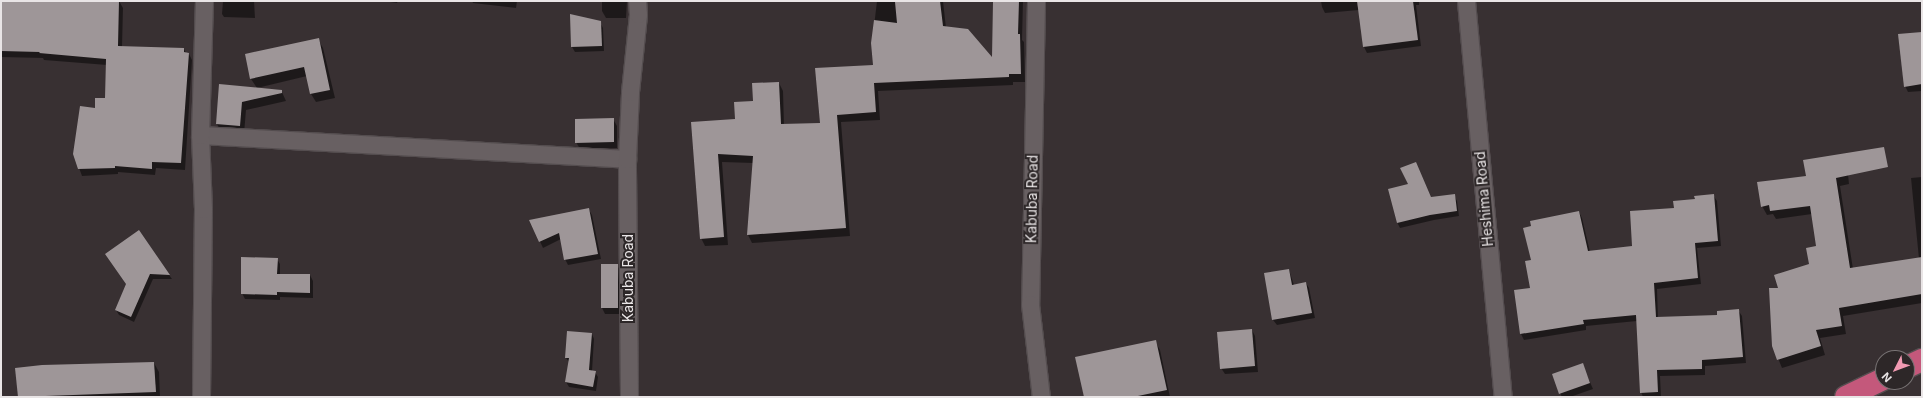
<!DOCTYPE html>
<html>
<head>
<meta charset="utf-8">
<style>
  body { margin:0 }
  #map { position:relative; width:1923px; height:398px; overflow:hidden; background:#383032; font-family:Inter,sans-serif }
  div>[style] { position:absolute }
  .shadow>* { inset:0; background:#0007 }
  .building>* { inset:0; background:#9e9698 }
  .roads { filter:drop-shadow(1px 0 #544d4f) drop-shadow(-1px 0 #544d4f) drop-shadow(0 1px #544d4f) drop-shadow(0 -1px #544d4f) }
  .street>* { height:17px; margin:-8.5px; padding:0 8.5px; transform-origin:8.5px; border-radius:8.5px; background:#686062 }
  .highway>* { height:22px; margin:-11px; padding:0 11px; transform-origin:11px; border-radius:11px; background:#c4587b }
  span { translate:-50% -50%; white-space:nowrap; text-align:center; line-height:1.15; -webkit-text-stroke:4px #2d2728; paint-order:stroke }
  .street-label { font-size:14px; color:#e9e5e6 }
  .frame { position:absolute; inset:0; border:2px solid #e9e5e6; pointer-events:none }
  .north { position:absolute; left:1875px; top:350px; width:40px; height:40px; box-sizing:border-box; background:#2d2728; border:1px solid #787374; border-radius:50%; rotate:228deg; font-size:11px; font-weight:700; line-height:16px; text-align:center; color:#e9e5e6 }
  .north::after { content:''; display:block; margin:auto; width:14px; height:18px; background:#f19ab2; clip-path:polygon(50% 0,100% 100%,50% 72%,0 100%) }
</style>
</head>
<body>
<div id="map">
  <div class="shadow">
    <div style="clip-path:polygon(1px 1px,119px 1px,123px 8px,122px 47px,184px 49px,186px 53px,189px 54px,192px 60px,185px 170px,156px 168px,155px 175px,118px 172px,118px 174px,82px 176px,74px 154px,96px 109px,106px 100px,107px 65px,44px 60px,43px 58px,1px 57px)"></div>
    <div style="clip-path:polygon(223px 1px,254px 1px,255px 18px,224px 17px,222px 14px)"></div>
    <div style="clip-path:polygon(383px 1px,398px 1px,397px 3px)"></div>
    <div style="clip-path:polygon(472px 1px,517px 1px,516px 8px,473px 3px)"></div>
    <div style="clip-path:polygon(602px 1px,627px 1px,626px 18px,606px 18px,602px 11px)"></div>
    <div style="clip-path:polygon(877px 1px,943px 1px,946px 28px,993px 60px,994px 1px,1023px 1px,1022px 40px,1024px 42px,1025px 82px,1013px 82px,1013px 85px,878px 91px,880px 120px,841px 122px,850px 236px,752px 243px,748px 235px,753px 163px,722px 162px,728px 245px,705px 246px,701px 238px,692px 123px,736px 120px,754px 102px,779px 83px,783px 91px,784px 125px,821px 124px,874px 66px,872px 43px)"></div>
    <div style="clip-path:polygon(1321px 1px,1419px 1px,1419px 5px,1416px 5px,1421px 46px,1367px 53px,1364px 47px,1359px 10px,1325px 13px,1322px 7px)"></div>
    <div style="clip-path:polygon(600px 22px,603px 28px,604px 51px,575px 52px,572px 47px)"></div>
    <div style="clip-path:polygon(1922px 33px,1922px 91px,1908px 92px,1905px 86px)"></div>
    <div style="clip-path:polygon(318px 39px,323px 48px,335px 98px,316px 102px,311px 94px,307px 76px,257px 88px,251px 79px,246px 55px)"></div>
    <div style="clip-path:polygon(220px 85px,281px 90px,286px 101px,246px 110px,244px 134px,221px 132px,217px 124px)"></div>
    <div style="clip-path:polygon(613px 119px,617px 126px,617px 148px,580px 149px,576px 142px)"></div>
    <div style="clip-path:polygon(1847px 164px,1849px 184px,1840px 186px,1853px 269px,1919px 259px,1911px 178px,1922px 177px,1922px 303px,1843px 316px,1846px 334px,1820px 338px,1825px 355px,1782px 368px,1773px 346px,1780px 289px,1810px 265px,1817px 247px,1812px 214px,1776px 219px,1773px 214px,1767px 215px,1762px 206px,1807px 176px)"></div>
    <div style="clip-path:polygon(1454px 195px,1457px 201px,1459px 216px,1434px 220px,1400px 228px,1397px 222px,1431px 198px)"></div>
    <div style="clip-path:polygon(1713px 195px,1717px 201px,1721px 246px,1697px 248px,1701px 284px,1657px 289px,1658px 318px,1718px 316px,1738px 310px,1742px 316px,1746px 363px,1705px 366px,1705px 375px,1660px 376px,1661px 397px,1643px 397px,1641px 392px,1637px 321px,1586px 326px,1586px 330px,1524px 340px,1521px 334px,1531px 289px,1532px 261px,1579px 212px,1582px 218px,1590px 252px,1633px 247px,1675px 209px,1696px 200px)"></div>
    <div style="clip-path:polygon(589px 210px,592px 215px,601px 259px,568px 265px,565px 259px,561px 239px,543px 248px,530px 220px)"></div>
    <div style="clip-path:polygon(138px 232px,172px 279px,153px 279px,134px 322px,119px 315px,116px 310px,127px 285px)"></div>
    <div style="clip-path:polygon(277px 259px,280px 264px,280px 275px,310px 275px,313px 281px,313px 298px,280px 297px,280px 300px,245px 299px,242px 293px)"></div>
    <div style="clip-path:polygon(617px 265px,621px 272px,621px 314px,605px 314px,602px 308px)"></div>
    <div style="clip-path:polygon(1289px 270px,1294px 285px,1306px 283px,1309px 288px,1315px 318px,1277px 325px,1273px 320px,1265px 274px)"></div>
    <div style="clip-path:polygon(1252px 330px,1255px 336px,1258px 372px,1225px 374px,1221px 368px)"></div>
    <div style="clip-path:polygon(592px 334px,594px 339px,592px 371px,595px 372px,598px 377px,596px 391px,569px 387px,566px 382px,569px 362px,566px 358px)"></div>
    <div style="clip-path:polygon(1155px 341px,1160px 350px,1170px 397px,1085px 397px)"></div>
    <div style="clip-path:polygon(154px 363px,159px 372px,160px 397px,19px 397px,16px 369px)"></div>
    <div style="clip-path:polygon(1582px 364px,1593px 389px,1570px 397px,1562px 397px,1560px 393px)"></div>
  </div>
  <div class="building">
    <div style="clip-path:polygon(1px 1px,119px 1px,118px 46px,184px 48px,184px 52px,189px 53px,181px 163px,152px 162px,152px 169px,115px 166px,115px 168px,78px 169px,73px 154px,80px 106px,95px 108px,95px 98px,105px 98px,106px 59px,39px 53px,40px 52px,1px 51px)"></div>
    <div style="clip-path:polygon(904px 1px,940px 1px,943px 26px,968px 29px,992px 57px,993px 1px,1019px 1px,1018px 34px,1020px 34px,1021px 74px,1009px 74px,1009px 77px,874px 83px,876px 112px,837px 115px,846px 228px,747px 235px,753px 156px,718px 154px,724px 237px,700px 239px,691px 122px,735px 119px,734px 102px,753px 101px,752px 83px,779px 82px,781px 124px,820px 123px,815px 68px,873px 65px,871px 43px,874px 20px,897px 23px,895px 2px)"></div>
    <div style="clip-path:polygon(1357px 1px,1413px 1px,1418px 40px,1363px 47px)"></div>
    <div style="clip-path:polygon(570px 14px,601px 21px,602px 46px,571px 47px)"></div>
    <div style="clip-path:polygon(1922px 32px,1922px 84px,1904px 87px,1898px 34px)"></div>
    <div style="clip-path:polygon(319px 38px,330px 90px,310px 94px,304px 67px,250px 79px,245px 54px)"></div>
    <div style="clip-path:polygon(219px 84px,282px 90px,282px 93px,242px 102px,240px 126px,216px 124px)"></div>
    <div style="clip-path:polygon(614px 118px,614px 142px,575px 143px,575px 119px)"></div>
    <div style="clip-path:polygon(1884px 147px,1888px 167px,1836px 178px,1850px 268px,1922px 257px,1922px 294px,1839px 308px,1842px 326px,1816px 330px,1821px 346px,1777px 360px,1772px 346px,1769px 288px,1778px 288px,1774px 275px,1809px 264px,1806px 248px,1816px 246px,1810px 206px,1770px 211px,1769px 205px,1761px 207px,1757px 182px,1806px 176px,1803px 160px)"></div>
    <div style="clip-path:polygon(1416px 162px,1431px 197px,1455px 194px,1457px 211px,1430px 215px,1397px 223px,1388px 189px,1408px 184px,1400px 168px)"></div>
    <div style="clip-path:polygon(1714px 194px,1718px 241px,1695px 243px,1698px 278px,1654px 283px,1656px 317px,1717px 315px,1717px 311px,1739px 309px,1743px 357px,1702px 360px,1702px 369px,1657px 370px,1658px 392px,1640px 393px,1636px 315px,1583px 320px,1584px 324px,1520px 334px,1514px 290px,1530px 288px,1525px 261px,1531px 260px,1523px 228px,1531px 226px,1530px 221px,1579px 211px,1588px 251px,1632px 246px,1630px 211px,1674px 208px,1673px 201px,1695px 199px,1694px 196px)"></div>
    <div style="clip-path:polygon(589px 208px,598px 254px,564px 260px,559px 233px,539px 242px,529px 220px)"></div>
    <div style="clip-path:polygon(139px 230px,170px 275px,150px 274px,131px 317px,115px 310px,126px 284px,105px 254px)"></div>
    <div style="clip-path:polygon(241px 257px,278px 258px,277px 274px,310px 274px,310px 293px,277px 292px,277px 295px,241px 294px)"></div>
    <div style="clip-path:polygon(601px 264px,618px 264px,618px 308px,601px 308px)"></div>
    <div style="clip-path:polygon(1289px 269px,1292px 285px,1306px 282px,1312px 313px,1272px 320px,1264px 273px)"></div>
    <div style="clip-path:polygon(1252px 329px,1255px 366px,1220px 369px,1217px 332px)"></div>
    <div style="clip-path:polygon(567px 331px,592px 333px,589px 370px,596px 371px,593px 387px,565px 382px,569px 358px,565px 358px)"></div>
    <div style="clip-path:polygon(1156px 340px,1167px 390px,1133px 397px,1084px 397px,1075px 357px)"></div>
    <div style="clip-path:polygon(154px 362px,156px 392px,18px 397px,15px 368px,42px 365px)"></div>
    <div style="clip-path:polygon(1583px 363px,1590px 383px,1559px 394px,1552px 374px)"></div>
  </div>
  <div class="roads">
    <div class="street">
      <div style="left:1036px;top:1px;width:303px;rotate:91.1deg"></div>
      <div style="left:1030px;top:304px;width:94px;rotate:83.3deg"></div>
      <div style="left:1466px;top:1px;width:398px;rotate:84.7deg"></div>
      <div style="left:200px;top:135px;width:428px;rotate:3.2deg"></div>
      <div style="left:201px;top:397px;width:188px;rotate:-89.4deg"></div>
      <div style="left:203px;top:209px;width:74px;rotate:-92.3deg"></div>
      <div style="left:200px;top:135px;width:134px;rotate:-88.3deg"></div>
      <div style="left:629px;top:397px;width:238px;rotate:-90.5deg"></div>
      <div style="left:627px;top:159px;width:67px;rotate:-87.4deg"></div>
      <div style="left:630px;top:92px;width:78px;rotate:-84.1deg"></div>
      <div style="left:638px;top:14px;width:13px;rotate:-94deg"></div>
    </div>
    <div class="highway">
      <div style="left:1907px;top:367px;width:17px;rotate:-25deg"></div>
      <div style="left:1846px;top:397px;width:41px;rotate:-25.9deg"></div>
    </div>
  </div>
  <div class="street-label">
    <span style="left:1032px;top:199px;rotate:-89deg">Kabuba Road</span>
    <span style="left:1484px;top:199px;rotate:-95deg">Heshima Road</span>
    <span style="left:628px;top:278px;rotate:-90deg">Kabuba Road</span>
  </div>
  <div class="frame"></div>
  <div class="north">N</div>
</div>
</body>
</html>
